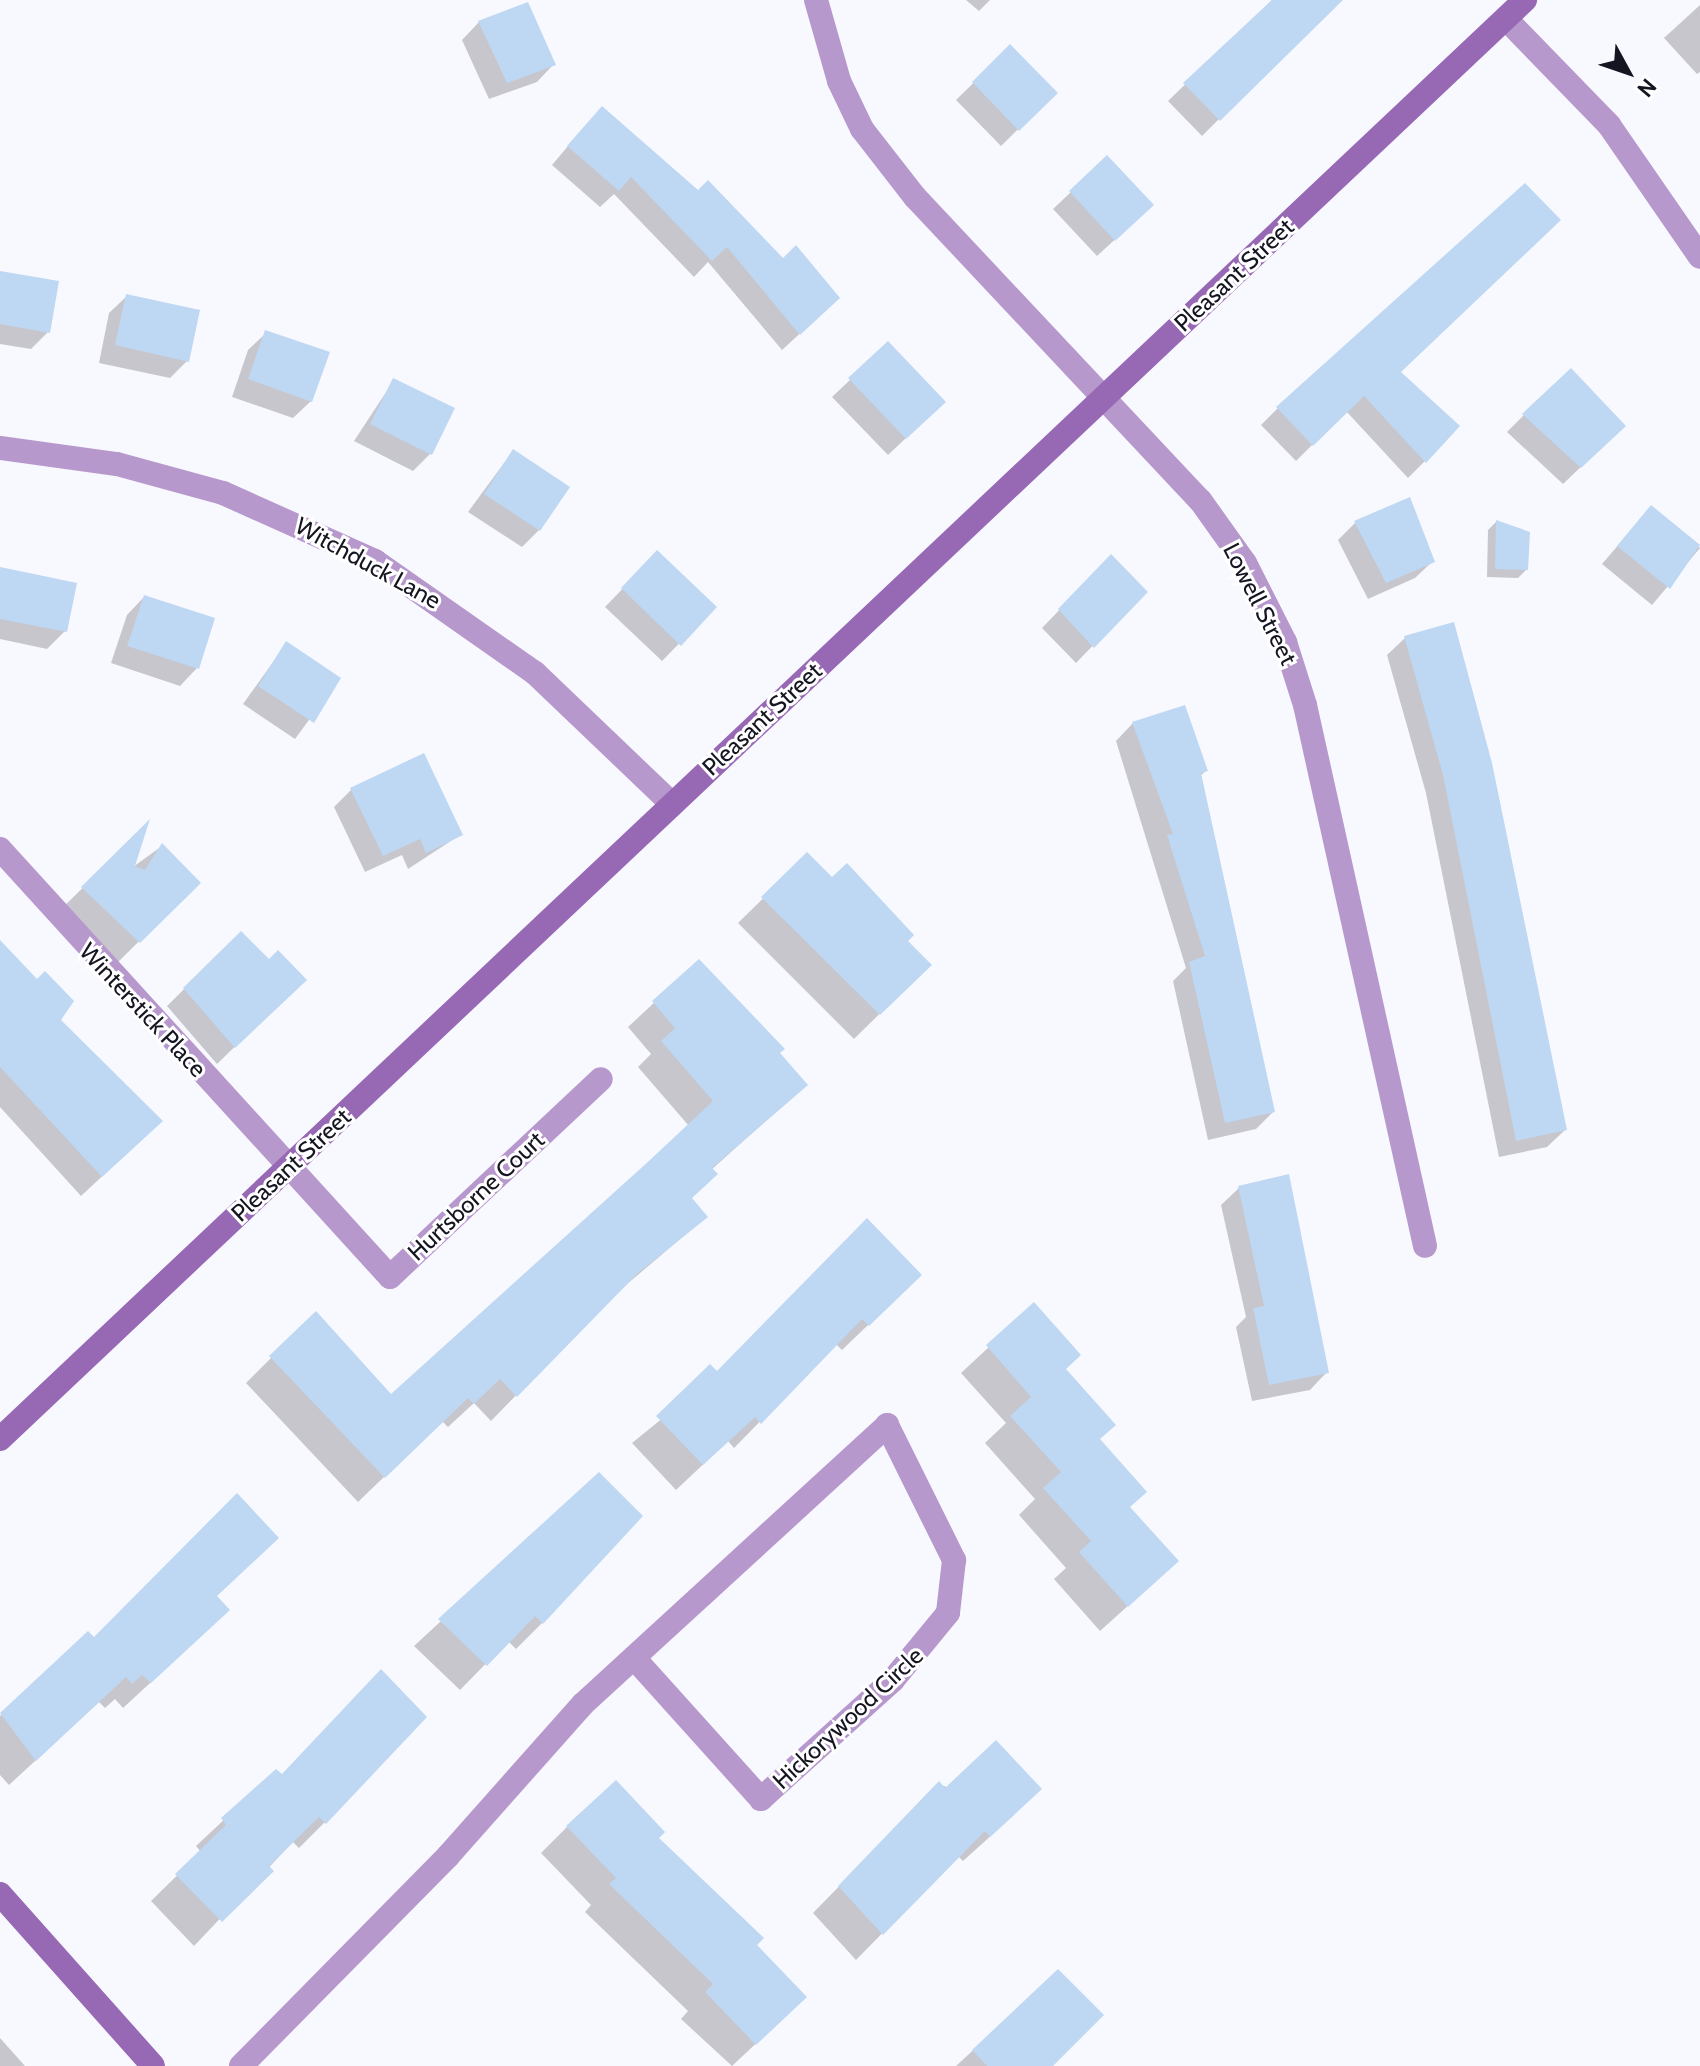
<!DOCTYPE html>
<html>
<head>
<meta charset="utf-8">
<style>
  body { margin:0 }
  #map { position:relative; width:1700px; height:2066px; overflow:hidden; background:#f8f8ff; font-family:Cabin,sans-serif }
  div>[style] { position:absolute }
  .shadow>* { inset:0; background:#0003 }
  .building>* { inset:0; background:#bed7f3 }
  .street>* { height:24px; margin:-12px; padding:0 12px; transform-origin:12px; border-radius:12px; background:#b798cc }
  .secondary>* { height:24px; margin:-12px; padding:0 12px; transform-origin:12px; border-radius:12px; background:#9768b3 }
  span { translate:-50% -50%; white-space:nowrap; text-align:center; line-height:1.15; -webkit-text-stroke:6px #fff; paint-order:stroke }
  .street-label { font-size:24px; color:#141520 }
  .north { position:absolute; left:1588px; top:32px; width:80px; height:80px; -webkit-text-stroke:6px #fff; paint-order:stroke; rotate:130deg; font-size:22px; font-weight:700; line-height:32px; text-align:center; color:#141520 }
  .north::after { content:''; display:block; margin:auto; width:28px; height:36px; background:#141520; clip-path:polygon(50% 0,100% 100%,50% 72%,0 100%) }
</style>
</head>
<body>
<div id="map">
  <div class="shadow">
    <div style="clip-path:polygon(966px 0,990px 0,979px 11px)"></div>
    <div style="clip-path:polygon(1272px 0,1338px 0,1202px 136px,1168px 101px)"></div>
    <div style="clip-path:polygon(1700px 5px,1700px 72px,1697px 74px,1664px 38px)"></div>
    <div style="clip-path:polygon(479px 22px,554px 64px,537px 82px,489px 99px,462px 40px)"></div>
    <div style="clip-path:polygon(1010px 47px,1055px 93px,1001px 146px,956px 100px)"></div>
    <div style="clip-path:polygon(585px 126px,820px 315px,782px 350px,708px 262px,694px 277px,614px 194px,600px 207px,552px 165px)"></div>
    <div style="clip-path:polygon(1107px 158px,1134px 222px,1097px 256px,1053px 209px)"></div>
    <div style="clip-path:polygon(0 273px,48px 332px,31px 349px,0 344px)"></div>
    <div style="clip-path:polygon(127px 296px,187px 361px,170px 378px,99px 363px,109px 313px)"></div>
    <div style="clip-path:polygon(266px 333px,311px 401px,293px 418px,232px 397px,248px 350px)"></div>
    <div style="clip-path:polygon(888px 344px,926px 419px,888px 455px,832px 397px)"></div>
    <div style="clip-path:polygon(1399px 373px,1425px 461px,1408px 478px,1346px 411px,1296px 461px,1261px 425px,1278px 408px)"></div>
    <div style="clip-path:polygon(394px 380px,430px 454px,413px 471px,354px 441px)"></div>
    <div style="clip-path:polygon(1524px 415px,1606px 443px,1563px 484px,1507px 432px)"></div>
    <div style="clip-path:polygon(513px 451px,539px 530px,522px 547px,468px 512px)"></div>
    <div style="clip-path:polygon(1409px 499px,1433px 561px,1415px 578px,1368px 599px,1338px 540px,1355px 523px)"></div>
    <div style="clip-path:polygon(1651px 507px,1700px 548px,1652px 605px,1602px 564px)"></div>
    <div style="clip-path:polygon(1496px 522px,1526px 570px,1518px 578px,1487px 577px,1488px 530px)"></div>
    <div style="clip-path:polygon(657px 553px,715px 607px,662px 661px,605px 607px)"></div>
    <div style="clip-path:polygon(0 569px,65px 631px,47px 649px,0 639px)"></div>
    <div style="clip-path:polygon(1094px 574px,1145px 592px,1076px 663px,1042px 628px)"></div>
    <div style="clip-path:polygon(144px 597px,197px 668px,180px 686px,111px 663px,127px 615px)"></div>
    <div style="clip-path:polygon(1405px 638px,1565px 1130px,1547px 1147px,1499px 1157px,1426px 793px,1387px 655px)"></div>
    <div style="clip-path:polygon(286px 644px,339px 679px,295px 739px,243px 704px)"></div>
    <div style="clip-path:polygon(1133px 723px,1206px 771px,1200px 776px,1273px 1112px,1256px 1129px,1208px 1140px,1173px 981px,1186px 968px,1116px 741px)"></div>
    <div style="clip-path:polygon(352px 789px,460px 835px,408px 869px,402px 855px,365px 872px,334px 807px)"></div>
    <div style="clip-path:polygon(146px 826px,133px 867px,162px 846px,198px 883px,113px 967px,56px 914px)"></div>
    <div style="clip-path:polygon(807px 855px,929px 965px,854px 1039px,738px 923px)"></div>
    <div style="clip-path:polygon(241px 933px,269px 962px,304px 980px,217px 1064px,167px 1006px)"></div>
    <div style="clip-path:polygon(0 943px,140px 1141px,81px 1196px,0 1107px)"></div>
    <div style="clip-path:polygon(699px 961px,806px 1085px,711px 1170px,691px 1199px,706px 1217px,613px 1296px,491px 1421px,474px 1403px,448px 1427px,442px 1421px,358px 1502px,246px 1383px,271px 1358px,391px 1397px,689px 1126px,638px 1067px,651px 1054px,628px 1027px)"></div>
    <div style="clip-path:polygon(1239px 1188px,1327px 1372px,1310px 1390px,1252px 1401px,1236px 1327px,1246px 1317px,1221px 1205px)"></div>
    <div style="clip-path:polygon(893px 1301px,842px 1350px,836px 1344px,734px 1448px,728px 1441px,676px 1490px,632px 1443px,717px 1374px)"></div>
    <div style="clip-path:polygon(1034px 1305px,1128px 1508px,1150px 1586px,1100px 1631px,1054px 1579px,1066px 1568px,1019px 1515px,1035px 1499px,985px 1443px,1006px 1423px,961px 1373px)"></div>
    <div style="clip-path:polygon(599px 1475px,542px 1623px,516px 1649px,508px 1641px,460px 1690px,414px 1646px)"></div>
    <div style="clip-path:polygon(215px 1597px,201px 1636px,123px 1708px,115px 1699px,105px 1708px,99px 1702px,9px 1785px,0 1775px,0 1716px,88px 1634px,94px 1640px)"></div>
    <div style="clip-path:polygon(276px 1771px,325px 1822px,299px 1848px,293px 1842px,194px 1946px,151px 1901px,201px 1852px,196px 1846px)"></div>
    <div style="clip-path:polygon(939px 1784px,1014px 1815px,963px 1861px,958px 1856px,856px 1960px,813px 1913px)"></div>
    <div style="clip-path:polygon(567px 1827px,656px 1838px,754px 1945px,778px 2023px,732px 2066px,681px 2019px,688px 2011px,585px 1912px,591px 1905px,541px 1853px)"></div>
    <div style="clip-path:polygon(1058px 1972px,1050px 2066px,956px 2066px)"></div>
    <div style="clip-path:polygon(0 2038px,25px 2066px,0 2066px)"></div>
  </div>
  <div class="building">
    <div style="clip-path:polygon(1272px 0,1343px 0,1220px 121px,1183px 83px)"></div>
    <div style="clip-path:polygon(528px 2px,556px 65px,507px 83px,478px 21px)"></div>
    <div style="clip-path:polygon(1010px 44px,1058px 93px,1019px 131px,972px 82px)"></div>
    <div style="clip-path:polygon(602px 106px,698px 190px,708px 180px,783px 258px,796px 245px,840px 298px,800px 335px,727px 247px,712px 261px,631px 177px,619px 191px,567px 146px)"></div>
    <div style="clip-path:polygon(1107px 155px,1154px 205px,1115px 241px,1069px 191px)"></div>
    <div style="clip-path:polygon(1525px 183px,1561px 220px,1401px 372px,1460px 426px,1426px 463px,1364px 396px,1313px 446px,1276px 407px)"></div>
    <div style="clip-path:polygon(0 271px,59px 281px,50px 333px,0 324px)"></div>
    <div style="clip-path:polygon(126px 294px,200px 310px,189px 362px,115px 345px)"></div>
    <div style="clip-path:polygon(265px 330px,330px 352px,312px 402px,248px 379px)"></div>
    <div style="clip-path:polygon(888px 341px,946px 402px,906px 439px,848px 378px)"></div>
    <div style="clip-path:polygon(1571px 368px,1626px 426px,1581px 468px,1522px 414px)"></div>
    <div style="clip-path:polygon(393px 378px,455px 408px,432px 455px,370px 424px)"></div>
    <div style="clip-path:polygon(513px 449px,570px 487px,540px 531px,484px 494px)"></div>
    <div style="clip-path:polygon(1410px 497px,1435px 562px,1386px 583px,1354px 521px)"></div>
    <div style="clip-path:polygon(1651px 505px,1700px 545px,1670px 589px,1617px 546px)"></div>
    <div style="clip-path:polygon(1496px 520px,1530px 532px,1528px 570px,1495px 569px)"></div>
    <div style="clip-path:polygon(657px 550px,717px 607px,681px 646px,621px 588px)"></div>
    <div style="clip-path:polygon(1111px 554px,1148px 592px,1094px 648px,1058px 609px)"></div>
    <div style="clip-path:polygon(0 567px,77px 583px,67px 632px,0 619px)"></div>
    <div style="clip-path:polygon(144px 595px,215px 618px,199px 669px,127px 646px)"></div>
    <div style="clip-path:polygon(1454px 622px,1492px 763px,1567px 1130px,1516px 1141px,1443px 775px,1404px 636px)"></div>
    <div style="clip-path:polygon(286px 641px,341px 678px,314px 723px,258px 686px)"></div>
    <div style="clip-path:polygon(1185px 705px,1208px 771px,1201px 773px,1275px 1112px,1225px 1123px,1189px 962px,1205px 956px,1167px 835px,1173px 834px,1132px 722px)"></div>
    <div style="clip-path:polygon(424px 753px,463px 835px,426px 853px,420px 839px,383px 856px,350px 788px)"></div>
    <div style="clip-path:polygon(150px 819px,135px 866px,145px 870px,162px 843px,201px 883px,140px 943px,81px 887px)"></div>
    <div style="clip-path:polygon(807px 852px,832px 877px,847px 863px,914px 935px,908px 941px,932px 965px,880px 1015px,761px 897px)"></div>
    <div style="clip-path:polygon(241px 931px,269px 959px,278px 950px,307px 980px,235px 1048px,183px 988px)"></div>
    <div style="clip-path:polygon(0 940px,37px 979px,45px 971px,74px 1001px,61px 1020px,163px 1121px,102px 1177px,0 1067px)"></div>
    <div style="clip-path:polygon(699px 959px,785px 1049px,780px 1053px,808px 1085px,712px 1168px,718px 1174px,692px 1198px,708px 1217px,638px 1273px,517px 1397px,500px 1379px,474px 1404px,468px 1398px,385px 1478px,269px 1356px,316px 1311px,391px 1394px,650px 1160px,713px 1101px,661px 1041px,675px 1028px,652px 1001px)"></div>
    <div style="clip-path:polygon(1289px 1174px,1329px 1373px,1269px 1385px,1253px 1308px,1264px 1306px,1238px 1186px)"></div>
    <div style="clip-path:polygon(867px 1218px,922px 1275px,869px 1326px,862px 1319px,761px 1424px,755px 1417px,703px 1465px,656px 1416px,710px 1364px,717px 1371px)"></div>
    <div style="clip-path:polygon(1034px 1302px,1081px 1355px,1066px 1369px,1116px 1425px,1100px 1439px,1147px 1492px,1130px 1507px,1179px 1561px,1128px 1607px,1079px 1552px,1091px 1541px,1043px 1488px,1061px 1472px,1010px 1416px,1031px 1397px,986px 1345px)"></div>
    <div style="clip-path:polygon(599px 1472px,643px 1516px,543px 1624px,535px 1616px,487px 1666px,438px 1619px)"></div>
    <div style="clip-path:polygon(237px 1493px,279px 1538px,217px 1596px,230px 1610px,151px 1683px,142px 1675px,132px 1684px,126px 1677px,36px 1761px,0 1713px,88px 1631px,94px 1637px)"></div>
    <div style="clip-path:polygon(381px 1669px,427px 1717px,326px 1824px,319px 1817px,269px 1866px,274px 1871px,222px 1922px,175px 1874px,226px 1825px,221px 1818px,276px 1769px,282px 1774px)"></div>
    <div style="clip-path:polygon(996px 1740px,1042px 1789px,990px 1837px,985px 1831px,883px 1935px,838px 1886px,939px 1781px,945px 1788px)"></div>
    <div style="clip-path:polygon(616px 1780px,665px 1832px,659px 1838px,764px 1938px,757px 1945px,807px 1997px,756px 2045px,705px 1992px,713px 1984px,609px 1884px,616px 1878px,566px 1826px)"></div>
    <div style="clip-path:polygon(1058px 1969px,1104px 2015px,1053px 2066px,987px 2066px,972px 2050px)"></div>
  </div>
  <div class="street">
    <div style="left:816px;top:0;width:84px;rotate:74.1deg"></div>
    <div style="left:839px;top:81px;width:53px;rotate:64.4deg"></div>
    <div style="left:862px;top:129px;width:86px;rotate:52.1deg"></div>
    <div style="left:915px;top:197px;width:416px;rotate:46.8deg"></div>
    <div style="left:1200px;top:500px;width:77px;rotate:54.5deg"></div>
    <div style="left:1245px;top:563px;width:89px;rotate:63.1deg"></div>
    <div style="left:1285px;top:642px;width:66px;rotate:72.4deg"></div>
    <div style="left:1305px;top:705px;width:554px;rotate:77.49deg"></div>
    <div style="left:1506px;top:19px;width:148px;rotate:45.8deg"></div>
    <div style="left:1609px;top:125px;width:160px;rotate:55.4deg"></div>
    <div style="left:0;top:448px;width:118px;rotate:7.8deg"></div>
    <div style="left:117px;top:464px;width:110px;rotate:15.3deg"></div>
    <div style="left:223px;top:493px;width:167px;rotate:24.1deg"></div>
    <div style="left:375px;top:561px;width:195px;rotate:35deg"></div>
    <div style="left:535px;top:673px;width:190px;rotate:43.7deg"></div>
    <div style="left:0;top:849px;width:579px;rotate:47.66deg"></div>
    <div style="left:390px;top:1277px;width:289px;rotate:-43.2deg"></div>
    <div style="left:241px;top:2066px;width:295px;rotate:-45.4deg"></div>
    <div style="left:448px;top:1856px;width:203px;rotate:-48.4deg"></div>
    <div style="left:583px;top:1704px;width:413px;rotate:-42.5deg"></div>
    <div style="left:887px;top:1425px;width:151px;rotate:63.6deg"></div>
    <div style="left:954px;top:1560px;width:53px;rotate:96.5deg"></div>
    <div style="left:948px;top:1613px;width:87px;rotate:129.4deg"></div>
    <div style="left:893px;top:1680px;width:178px;rotate:138deg"></div>
    <div style="left:761px;top:1799px;width:190px;rotate:-132deg"></div>
  </div>
  <div class="secondary">
    <div style="left:0;top:1439px;width:2097px;rotate:-43.34deg"></div>
    <div style="left:0;top:1894px;width:230px;rotate:48.3deg"></div>
  </div>
  <div class="street-label">
    <span style="left:1234px;top:275px;rotate:-43deg">Pleasant Street</span>
    <span style="left:368px;top:563px;rotate:29deg">Witchduck Lane</span>
    <span style="left:1260px;top:604px;rotate:63deg">Lowell Street</span>
    <span style="left:762px;top:719px;rotate:-43deg">Pleasant Street</span>
    <span style="left:143px;top:1010px;rotate:47deg">Winterstick Place</span>
    <span style="left:291px;top:1165px;rotate:-43deg">Pleasant Street</span>
    <span style="left:476px;top:1196px;rotate:-43deg">Hurtsborne Court</span>
    <span style="left:848px;top:1718px;rotate:-43deg">Hickorywood Circle</span>
  </div>
  <div class="north">N</div>
</div>
</body>
</html>
